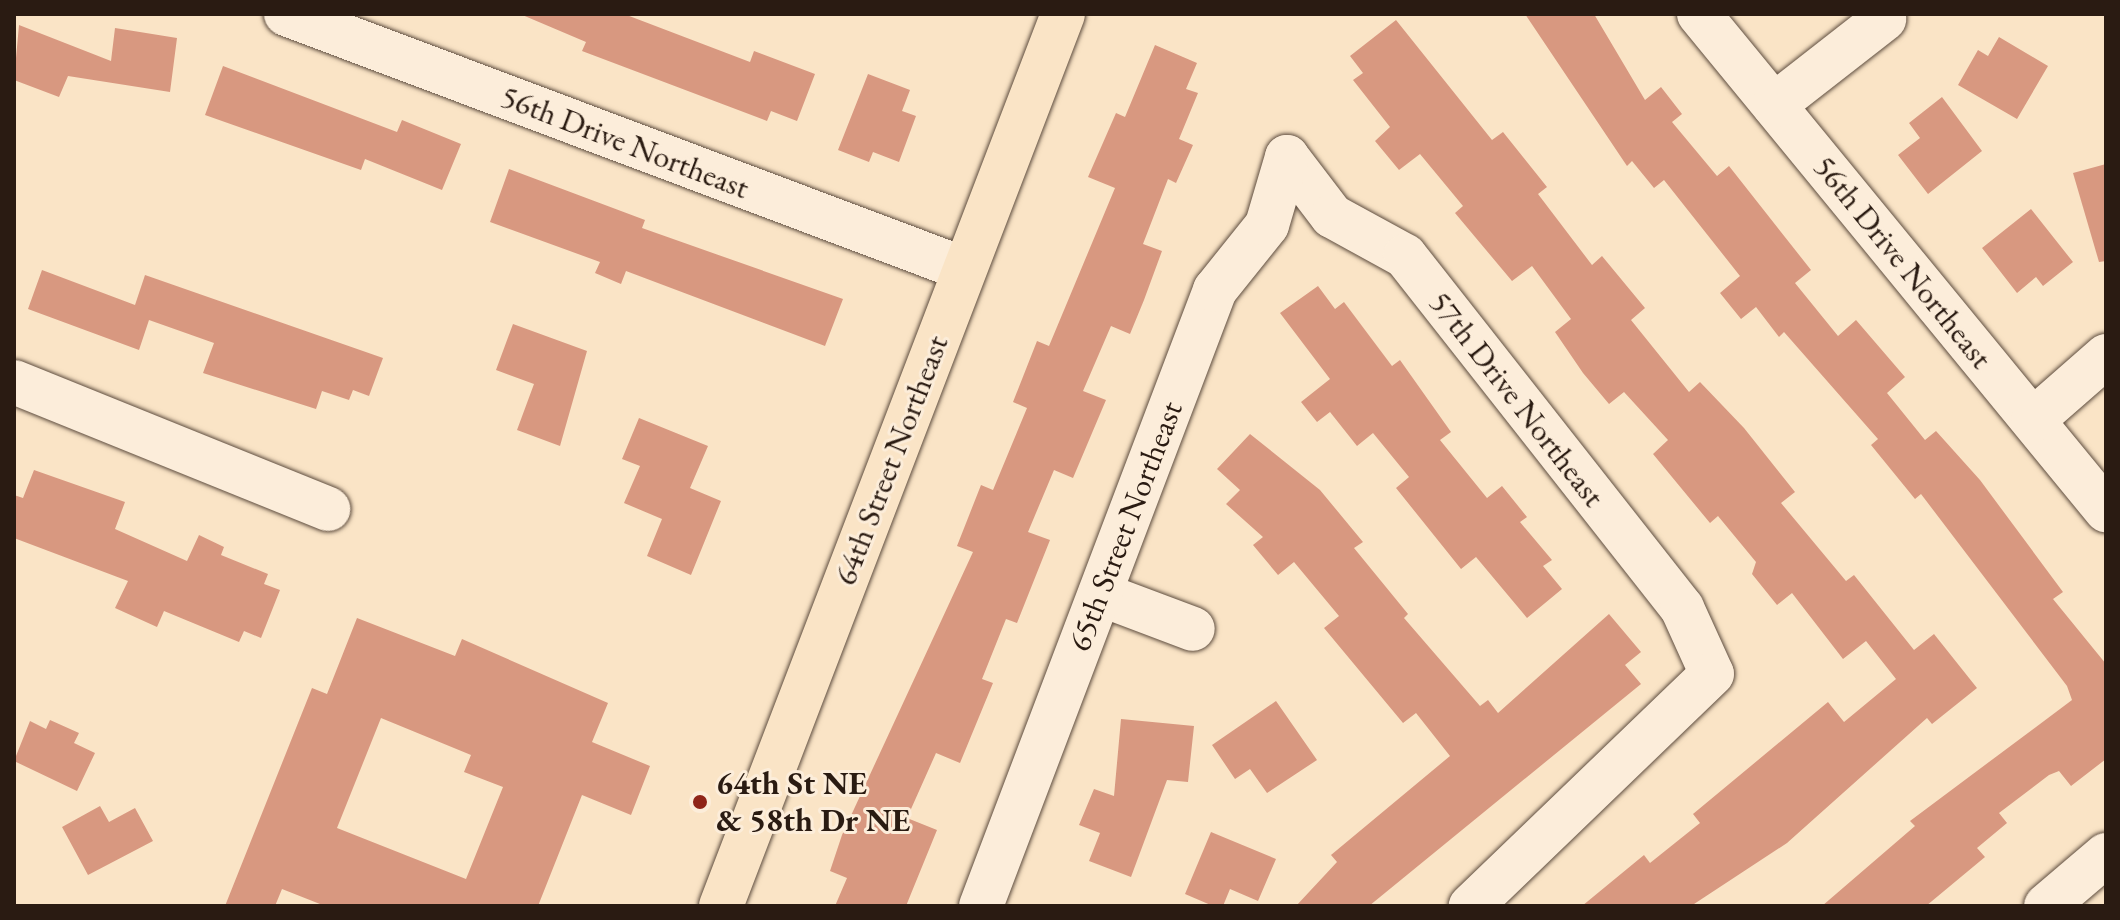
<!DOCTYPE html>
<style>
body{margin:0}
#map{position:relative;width:2120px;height:920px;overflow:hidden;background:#fae4c6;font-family:"EB Garamond",serif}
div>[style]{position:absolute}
.building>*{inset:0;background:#d89880}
.roads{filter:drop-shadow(0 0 2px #5e4d3f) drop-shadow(0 0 2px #5e4d3f)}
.minor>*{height:44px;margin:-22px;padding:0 22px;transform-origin:22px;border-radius:22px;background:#fcedda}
.major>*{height:44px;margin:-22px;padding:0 22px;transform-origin:22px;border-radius:22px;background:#fae4c6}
.dots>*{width:22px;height:22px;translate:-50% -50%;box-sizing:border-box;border:4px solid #fcedda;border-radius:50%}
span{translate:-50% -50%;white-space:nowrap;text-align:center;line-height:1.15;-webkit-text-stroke:6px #fcedda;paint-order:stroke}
.street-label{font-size:32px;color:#2a1b12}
.poi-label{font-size:32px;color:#2a1b12;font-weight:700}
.left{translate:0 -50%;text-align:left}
.frame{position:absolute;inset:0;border:16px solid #2a1b12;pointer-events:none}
</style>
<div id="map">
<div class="building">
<div style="clip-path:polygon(520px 14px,624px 14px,750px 62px,754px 51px,815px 74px,797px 121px,771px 111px,767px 121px,582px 51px,586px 42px)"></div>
<div style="clip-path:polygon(1525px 14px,1594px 14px,1645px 100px,1661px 87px,1682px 114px,1672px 122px,1717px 176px,1729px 166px,1811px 270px,1795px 283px,1838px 336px,1856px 320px,1905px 377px,1887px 393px,1925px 440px,1936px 431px,1980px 480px,2063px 592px,2053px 599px,2106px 664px,2106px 759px,2071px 786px,2059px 771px,2049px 775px,1999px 813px,2007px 823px,1977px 848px,1985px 857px,1926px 906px,1822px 906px,1915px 826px,1910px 821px,2072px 700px,2067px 686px,1921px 494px,1915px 499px,1871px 445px,1878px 439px,1784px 332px,1779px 337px,1756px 307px,1741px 319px,1720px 293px,1740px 276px,1664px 180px,1654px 188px,1632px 161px,1627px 166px)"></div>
<div style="clip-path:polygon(1396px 20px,1492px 140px,1503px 132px,1547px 187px,1538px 194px,1592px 265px,1602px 256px,1645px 308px,1631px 320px,1689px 392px,1700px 382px,1744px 428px,1795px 492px,1781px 503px,1846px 581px,1854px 575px,1914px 650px,1934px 634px,1977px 688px,1932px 724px,1927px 718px,1787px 843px,1691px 906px,1582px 906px,1644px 855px,1650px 863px,1700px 823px,1693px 814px,1828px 702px,1844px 722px,1896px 679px,1866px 641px,1843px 659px,1792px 593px,1777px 605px,1752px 574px,1756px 562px,1718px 516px,1710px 523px,1653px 454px,1668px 440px,1624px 392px,1609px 404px,1583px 373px,1555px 332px,1571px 319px,1532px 266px,1512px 281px,1455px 213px,1463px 206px,1420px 154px,1399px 170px,1375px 141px,1390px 127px,1353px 80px,1363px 73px,1350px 56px)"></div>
<div style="clip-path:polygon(19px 25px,111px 61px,115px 28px,177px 38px,170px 92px,68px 76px,59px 97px,14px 80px)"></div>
<div style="clip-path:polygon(1999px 37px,2048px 66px,2017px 119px,1958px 85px,1978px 50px,1988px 56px)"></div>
<div style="clip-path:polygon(1155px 45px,1197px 63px,1186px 89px,1198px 93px,1179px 139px,1193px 145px,1176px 183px,1168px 179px,1143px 244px,1162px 251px,1144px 300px,1130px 334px,1111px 326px,1083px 391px,1106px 400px,1073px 478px,1054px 470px,1028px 532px,1050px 540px,1017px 623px,1006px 619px,982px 679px,993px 683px,960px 763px,936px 753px,907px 818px,937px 830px,906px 906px,835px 906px,847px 878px,830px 871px,842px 835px,973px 552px,957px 546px,981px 485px,993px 490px,1027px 408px,1013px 402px,1037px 341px,1049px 346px,1115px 188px,1088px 177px,1116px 113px,1125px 117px)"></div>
<div style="clip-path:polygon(223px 66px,397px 132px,402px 120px,461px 144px,442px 190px,365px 159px,361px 170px,205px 115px)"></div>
<div style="clip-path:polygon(868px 74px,910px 90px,902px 111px,916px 116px,899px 162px,873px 152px,869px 162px,838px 150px)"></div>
<div style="clip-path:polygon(1942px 97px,1982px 151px,1928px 194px,1898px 155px,1920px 138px,1909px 123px)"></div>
<div style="clip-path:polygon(2106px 164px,2106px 261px,2099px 262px,2073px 173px)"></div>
<div style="clip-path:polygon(509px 169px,645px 220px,642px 228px,843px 299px,825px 346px,626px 271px,621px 284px,595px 273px,600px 262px,490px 222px)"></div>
<div style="clip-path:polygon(2031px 209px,2073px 262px,2043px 286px,2036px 277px,2017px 293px,1982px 248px)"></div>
<div style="clip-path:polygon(42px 270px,135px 305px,145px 275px,383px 358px,369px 396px,353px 390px,349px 400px,322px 391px,316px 409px,203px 373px,214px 343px,149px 320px,139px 350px,28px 309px)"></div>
<div style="clip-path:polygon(1318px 286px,1335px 309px,1344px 302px,1392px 366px,1400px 360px,1451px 432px,1440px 440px,1487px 498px,1502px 486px,1527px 517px,1520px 522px,1552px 560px,1543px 566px,1562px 589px,1527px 618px,1476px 557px,1461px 569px,1396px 488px,1409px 477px,1373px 433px,1357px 446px,1330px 412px,1317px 422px,1301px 402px,1330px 379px,1280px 313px)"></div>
<div style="clip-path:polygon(513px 324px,587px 351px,560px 446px,517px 430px,534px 384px,496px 370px)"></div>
<div style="clip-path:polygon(639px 418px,708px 446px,690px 488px,721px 501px,691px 575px,647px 556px,662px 519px,624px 503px,640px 466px,622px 459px)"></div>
<div style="clip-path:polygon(1250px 434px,1320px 490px,1363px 542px,1354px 548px,1408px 614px,1404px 618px,1480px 706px,1488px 700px,1498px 713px,1609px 614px,1641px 652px,1625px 665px,1641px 684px,1369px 906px,1296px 906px,1337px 862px,1331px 855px,1450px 756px,1416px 713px,1403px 723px,1324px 628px,1339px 616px,1294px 562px,1278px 575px,1253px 545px,1263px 537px,1226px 504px,1240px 490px,1217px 469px)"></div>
<div style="clip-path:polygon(34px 470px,125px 502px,115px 529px,187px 561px,199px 535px,224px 547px,221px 555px,268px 574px,264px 584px,280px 590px,261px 638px,244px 631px,239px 642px,164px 611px,157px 627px,115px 608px,128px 581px,14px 538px,14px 495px,23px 498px)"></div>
<div style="clip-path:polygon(evenodd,357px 618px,455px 656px,462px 639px,608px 703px,592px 742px,650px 766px,631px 815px,582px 795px,538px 906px,325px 906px,282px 889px,275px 906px,225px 906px,312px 688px,327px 694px,357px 618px,381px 718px,471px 755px,464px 772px,503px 787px,466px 879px,337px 828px,381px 718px)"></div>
<div style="clip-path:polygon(1276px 701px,1317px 760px,1267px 793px,1250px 769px,1235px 779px,1212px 745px)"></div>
<div style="clip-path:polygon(1121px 719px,1194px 726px,1188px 782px,1167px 780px,1131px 877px,1089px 861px,1100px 833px,1079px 825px,1094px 789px,1114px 796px)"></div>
<div style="clip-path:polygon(50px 720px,79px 733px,74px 743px,95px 753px,77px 791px,14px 761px,30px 721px,46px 729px)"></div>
<div style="clip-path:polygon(100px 806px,109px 822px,135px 808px,153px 841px,88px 875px,62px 827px)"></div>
<div style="clip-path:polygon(1211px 832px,1276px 859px,1258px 901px,1230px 889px,1223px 906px,1213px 906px,1185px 894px)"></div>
</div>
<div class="roads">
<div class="minor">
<div style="left:286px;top:14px;width:724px;rotate:20.61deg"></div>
<div style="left:1699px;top:14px;width:642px;rotate:50.63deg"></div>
<div style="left:1774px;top:105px;width:140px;rotate:-38deg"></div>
<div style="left:1287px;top:157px;width:74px;rotate:52.7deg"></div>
<div style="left:1332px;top:216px;width:83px;rotate:28.7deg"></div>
<div style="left:1405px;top:256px;width:448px;rotate:51.8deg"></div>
<div style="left:1682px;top:608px;width:72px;rotate:65.6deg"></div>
<div style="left:1712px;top:674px;width:335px;rotate:136.1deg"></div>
<div style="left:14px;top:382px;width:339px;rotate:22deg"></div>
<div style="left:2033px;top:420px;width:97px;rotate:-41.2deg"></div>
<div style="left:1100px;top:594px;width:99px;rotate:20.6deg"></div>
<div style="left:981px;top:906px;width:659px;rotate:-69.2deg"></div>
<div style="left:1215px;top:290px;width:83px;rotate:-51.3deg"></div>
<div style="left:1267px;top:225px;width:71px;rotate:-73.6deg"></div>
<div style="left:2046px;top:906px;width:79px;rotate:-40.4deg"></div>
</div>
<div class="major">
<div style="left:721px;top:906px;width:955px;rotate:-69.02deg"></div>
</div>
</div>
<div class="dots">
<div style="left:700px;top:802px;background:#8f2418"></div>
</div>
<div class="street-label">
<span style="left:625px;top:142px;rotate:21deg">56th Drive Northeast</span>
<span style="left:1903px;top:262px;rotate:51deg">56th Drive Northeast</span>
<span style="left:1517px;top:399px;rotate:52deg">57th Drive Northeast</span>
<span style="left:891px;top:460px;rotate:-69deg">64th Street Northeast</span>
<span style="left:1125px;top:526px;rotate:-69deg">65th Street Northeast</span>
</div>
<div class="poi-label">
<span class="left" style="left:716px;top:802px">64th St NE<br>&amp; 58th Dr NE</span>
</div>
<div class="frame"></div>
</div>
